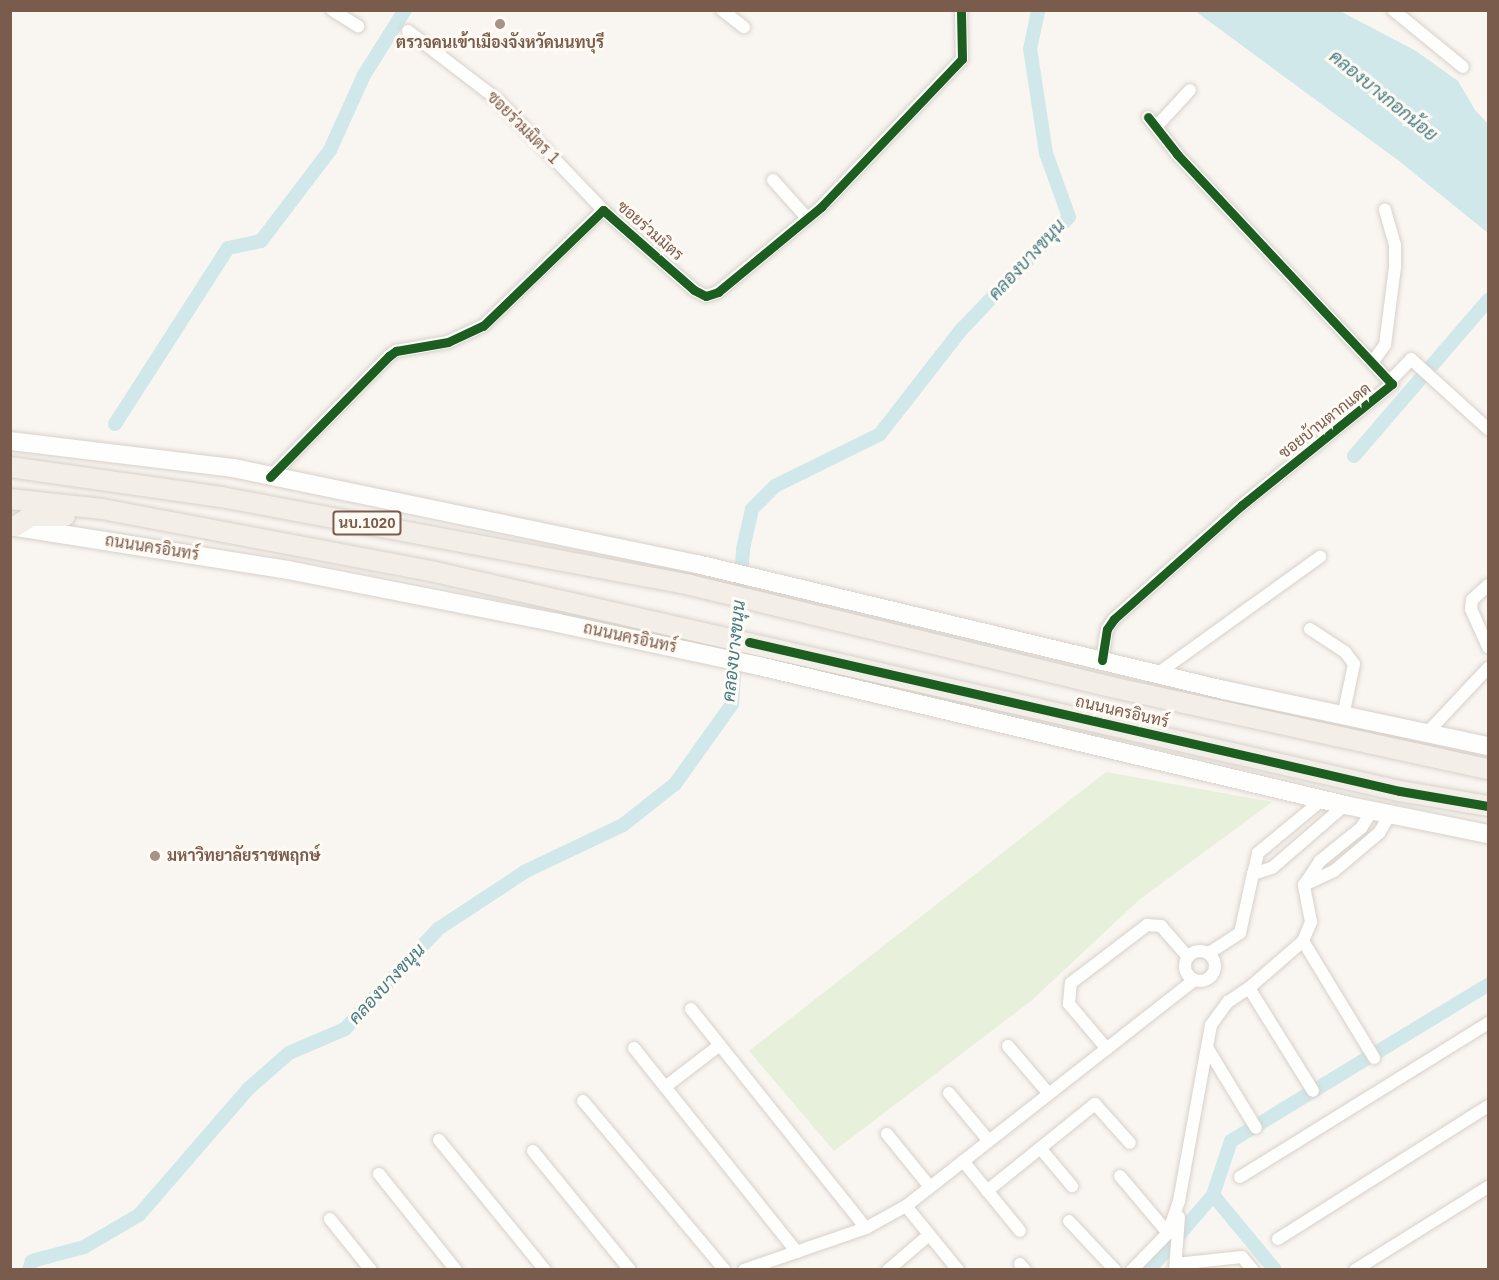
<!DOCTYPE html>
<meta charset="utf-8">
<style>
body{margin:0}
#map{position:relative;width:1499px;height:1280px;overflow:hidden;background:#f9f5f0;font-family:Arial,Sarabun,sans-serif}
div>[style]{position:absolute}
.green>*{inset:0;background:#e7f0db}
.water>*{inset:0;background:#d0e8ea}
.canal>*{height:14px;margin:-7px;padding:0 7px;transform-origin:7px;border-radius:7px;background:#d0e8ea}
.roads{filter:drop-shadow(0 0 2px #d7d1cb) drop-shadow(0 0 2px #d7d1cb)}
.street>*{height:12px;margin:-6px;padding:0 6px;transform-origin:6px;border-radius:6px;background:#fefefd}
.street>.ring{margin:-6px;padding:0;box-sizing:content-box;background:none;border:12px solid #fefefd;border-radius:50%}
.secondary>*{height:18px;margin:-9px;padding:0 9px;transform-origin:9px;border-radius:9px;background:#fefefd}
.primary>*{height:20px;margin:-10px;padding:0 10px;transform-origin:10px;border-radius:10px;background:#f3eee8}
.cycleway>*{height:9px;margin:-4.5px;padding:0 4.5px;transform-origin:4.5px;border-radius:4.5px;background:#1b5e20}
.dots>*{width:16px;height:16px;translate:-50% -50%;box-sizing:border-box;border:3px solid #fffaf3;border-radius:50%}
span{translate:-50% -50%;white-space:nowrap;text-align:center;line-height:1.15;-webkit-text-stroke:6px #fffaf3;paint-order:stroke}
.shield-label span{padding:2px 4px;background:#fffaf3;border:2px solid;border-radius:4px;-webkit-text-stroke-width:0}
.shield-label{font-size:15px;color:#7a5c4d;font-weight:700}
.poi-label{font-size:16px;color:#7a5c4d;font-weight:700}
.left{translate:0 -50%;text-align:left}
.street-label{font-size:16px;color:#7a5c4d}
.water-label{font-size:18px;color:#437c86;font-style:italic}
.frame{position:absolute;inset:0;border:12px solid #7a5c4d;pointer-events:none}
</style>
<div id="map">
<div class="green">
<div style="clip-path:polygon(1106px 772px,1272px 802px,1139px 900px,1031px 1001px,834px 1151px,749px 1051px)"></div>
</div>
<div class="water">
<div style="clip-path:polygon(1195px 11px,1340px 11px,1416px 51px,1458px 81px,1475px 110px,1488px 124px,1488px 233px,1399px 161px)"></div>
</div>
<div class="canal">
<div style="left:115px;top:424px;width:209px;rotate:-57.3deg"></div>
<div style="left:228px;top:248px;width:34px;rotate:-12deg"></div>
<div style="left:261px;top:241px;width:114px;rotate:-52.8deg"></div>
<div style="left:330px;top:150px;width:82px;rotate:-65.6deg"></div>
<div style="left:364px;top:75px;width:77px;rotate:-57.8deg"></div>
<div style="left:1354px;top:456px;width:206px;rotate:-49.3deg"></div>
<div style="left:1213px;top:1195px;width:97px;rotate:50.4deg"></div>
<div style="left:29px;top:1270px;width:9px;rotate:-72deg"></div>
<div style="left:32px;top:1261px;width:54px;rotate:-15.1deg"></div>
<div style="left:84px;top:1247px;width:64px;rotate:-30.2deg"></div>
<div style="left:139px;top:1215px;width:167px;rotate:-49.1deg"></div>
<div style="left:248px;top:1089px;width:55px;rotate:-41.3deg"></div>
<div style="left:289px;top:1053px;width:61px;rotate:-23.2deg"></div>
<div style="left:345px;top:1029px;width:137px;rotate:-47.1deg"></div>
<div style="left:438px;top:929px;width:105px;rotate:-33.4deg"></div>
<div style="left:526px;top:871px;width:107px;rotate:-25.4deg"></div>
<div style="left:623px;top:825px;width:66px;rotate:-38.3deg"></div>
<div style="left:675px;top:784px;width:98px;rotate:-54.5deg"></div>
<div style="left:732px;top:704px;width:155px;rotate:-85.9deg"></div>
<div style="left:743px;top:549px;width:41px;rotate:-77.3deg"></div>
<div style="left:752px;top:509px;width:33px;rotate:-45deg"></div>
<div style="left:775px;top:486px;width:117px;rotate:-26.3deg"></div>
<div style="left:880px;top:434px;width:132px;rotate:-52.1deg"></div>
<div style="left:961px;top:330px;width:156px;rotate:-46.3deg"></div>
<div style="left:1069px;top:217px;width:68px;rotate:-109.8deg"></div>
<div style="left:1046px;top:153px;width:105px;rotate:-98.7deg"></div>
<div style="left:1030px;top:49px;width:40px;rotate:-78deg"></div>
<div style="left:1149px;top:1270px;width:99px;rotate:-49.5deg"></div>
<div style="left:1213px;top:1195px;width:57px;rotate:-71.6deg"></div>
<div style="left:1231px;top:1141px;width:301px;rotate:-31.3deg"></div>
</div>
<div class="roads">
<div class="street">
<div style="left:332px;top:10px;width:31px;rotate:32deg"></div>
<div style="left:722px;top:10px;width:28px;rotate:38deg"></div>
<div style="left:1393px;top:10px;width:90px;rotate:39.2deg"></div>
<div style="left:408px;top:31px;width:113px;rotate:37.5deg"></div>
<div style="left:498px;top:100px;width:152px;rotate:46.3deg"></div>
<div style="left:1156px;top:127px;width:50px;rotate:-47.4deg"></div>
<div style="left:773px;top:180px;width:51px;rotate:48.2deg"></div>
<div style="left:1374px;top:360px;width:19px;rotate:-54deg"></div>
<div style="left:1385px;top:345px;width:79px;rotate:-82.7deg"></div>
<div style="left:1395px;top:267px;width:22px;rotate:-90deg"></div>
<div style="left:1395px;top:245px;width:37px;rotate:-106deg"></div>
<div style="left:1391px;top:380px;width:29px;rotate:-46deg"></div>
<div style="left:1411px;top:359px;width:104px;rotate:42.3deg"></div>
<div style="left:270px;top:477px;width:170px;rotate:-45.5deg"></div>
<div style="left:389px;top:356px;width:9px;rotate:-36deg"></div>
<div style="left:396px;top:351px;width:53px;rotate:-9.8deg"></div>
<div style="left:448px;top:342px;width:38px;rotate:-25deg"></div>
<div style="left:483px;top:326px;width:167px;rotate:-44deg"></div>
<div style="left:603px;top:210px;width:121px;rotate:41.3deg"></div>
<div style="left:694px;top:290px;width:13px;rotate:27deg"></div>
<div style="left:706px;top:296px;width:13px;rotate:-18deg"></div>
<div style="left:718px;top:292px;width:134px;rotate:-39.5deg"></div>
<div style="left:821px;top:207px;width:204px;rotate:-46.4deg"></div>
<div style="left:962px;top:59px;width:49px;rotate:-91.2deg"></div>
<div style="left:1488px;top:585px;width:22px;rotate:137deg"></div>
<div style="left:1472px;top:600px;width:9px;rotate:96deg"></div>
<div style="left:1471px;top:609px;width:42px;rotate:65.9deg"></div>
<div style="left:1310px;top:629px;width:42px;rotate:33.3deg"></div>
<div style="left:1345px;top:652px;width:15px;rotate:53deg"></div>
<div style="left:1354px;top:664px;width:53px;rotate:101.9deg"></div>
<div style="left:1102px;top:660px;width:31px;rotate:-81deg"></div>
<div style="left:1107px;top:629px;width:12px;rotate:-55deg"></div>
<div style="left:1114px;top:619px;width:171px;rotate:-41.7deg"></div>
<div style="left:1242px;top:505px;width:193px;rotate:-38.9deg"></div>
<div style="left:1392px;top:384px;width:315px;rotate:-133.1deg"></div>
<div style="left:1177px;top:154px;width:47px;rotate:-128.1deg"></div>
<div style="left:1157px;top:674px;width:201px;rotate:-35.7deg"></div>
<div style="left:1426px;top:734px;width:91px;rotate:-46.8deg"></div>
<div style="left:1322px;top:800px;width:83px;rotate:140.4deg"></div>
<div style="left:1258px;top:853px;width:22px;rotate:103deg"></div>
<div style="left:1253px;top:874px;width:20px;rotate:-18deg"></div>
<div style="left:1272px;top:868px;width:96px;rotate:-40.8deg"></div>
<div style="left:1304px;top:885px;width:33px;rotate:-25deg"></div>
<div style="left:1334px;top:871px;width:59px;rotate:-40.2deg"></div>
<div style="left:1379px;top:833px;width:21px;rotate:-59deg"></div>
<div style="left:1303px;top:941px;width:137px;rotate:58.7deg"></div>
<div class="ring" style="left:1185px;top:951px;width:18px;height:18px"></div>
<div style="left:1209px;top:953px;width:37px;rotate:-33deg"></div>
<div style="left:1240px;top:933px;width:60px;rotate:-77.6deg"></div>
<div style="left:1249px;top:988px;width:121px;rotate:58.1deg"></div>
<div style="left:691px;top:1009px;width:280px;rotate:51.4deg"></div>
<div style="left:1008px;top:1046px;width:63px;rotate:49.5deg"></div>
<div style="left:634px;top:1048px;width:261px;rotate:51.4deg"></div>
<div style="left:1107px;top:1049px;width:59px;rotate:-130.2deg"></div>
<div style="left:1069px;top:1004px;width:21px;rotate:-85deg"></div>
<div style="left:1071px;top:983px;width:96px;rotate:-37.3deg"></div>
<div style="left:1147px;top:925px;width:14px;rotate:4deg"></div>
<div style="left:1161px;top:926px;width:40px;rotate:49deg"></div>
<div style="left:1208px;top:1049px;width:92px;rotate:58.7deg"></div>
<div style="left:665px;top:1087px;width:69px;rotate:-37.4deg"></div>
<div style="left:949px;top:1093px;width:62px;rotate:50.2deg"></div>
<div style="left:583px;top:1101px;width:221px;rotate:50deg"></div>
<div style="left:887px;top:1134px;width:68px;rotate:50.9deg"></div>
<div style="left:439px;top:1140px;width:168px;rotate:50.8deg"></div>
<div style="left:1040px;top:1148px;width:50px;rotate:49.9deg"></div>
<div style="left:533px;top:1151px;width:154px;rotate:50.8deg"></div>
<div style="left:963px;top:1161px;width:90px;rotate:50.8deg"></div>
<div style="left:379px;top:1174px;width:123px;rotate:51.3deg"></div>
<div style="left:1120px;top:1176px;width:75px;rotate:49.9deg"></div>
<div style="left:1240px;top:1177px;width:292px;rotate:-31.8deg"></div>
<div style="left:987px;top:1191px;width:139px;rotate:-38.9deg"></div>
<div style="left:1095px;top:1104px;width:52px;rotate:48.1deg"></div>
<div style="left:906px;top:1206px;width:82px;rotate:50.9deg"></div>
<div style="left:330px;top:1219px;width:65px;rotate:51.2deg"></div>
<div style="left:1069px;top:1221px;width:67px;rotate:46.8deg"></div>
<div style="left:1278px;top:1239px;width:249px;rotate:-32.3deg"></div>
<div style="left:1020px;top:1264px;width:8px;rotate:50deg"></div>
<div style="left:1176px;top:1264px;width:66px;rotate:-6.1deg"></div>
<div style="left:1242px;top:1257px;width:17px;rotate:50deg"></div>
<div style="left:744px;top:1270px;width:129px;rotate:-19deg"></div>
<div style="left:866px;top:1228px;width:46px;rotate:-28.8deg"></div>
<div style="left:906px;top:1206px;width:366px;rotate:-38.1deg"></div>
<div style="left:888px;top:1270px;width:54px;rotate:-40.5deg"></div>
<div style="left:1132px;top:1270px;width:52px;rotate:-45.8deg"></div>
<div style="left:1168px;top:1233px;width:34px;rotate:-71deg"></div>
<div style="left:1179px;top:1201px;width:179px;rotate:-79.7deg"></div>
<div style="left:1211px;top:1025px;width:29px;rotate:-54deg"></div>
<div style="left:1228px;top:1002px;width:25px;rotate:-34deg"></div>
<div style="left:1249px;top:988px;width:72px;rotate:-41deg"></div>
<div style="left:1303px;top:941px;width:21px;rotate:-67deg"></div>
<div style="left:1311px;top:922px;width:38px;rotate:-101deg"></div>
<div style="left:1304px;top:885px;width:29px;rotate:-56deg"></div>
<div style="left:1320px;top:861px;width:53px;rotate:-38.8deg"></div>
<div style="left:1361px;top:828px;width:20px;rotate:-57deg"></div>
<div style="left:1175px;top:1270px;width:53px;rotate:-85.7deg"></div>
<div style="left:1355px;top:1270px;width:157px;rotate:-32deg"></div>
</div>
<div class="secondary">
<div style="left:10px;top:441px;width:225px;rotate:6.9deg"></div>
<div style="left:233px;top:468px;width:474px;rotate:11.7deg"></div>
<div style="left:697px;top:564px;width:542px;rotate:13.45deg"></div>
<div style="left:1224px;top:690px;width:270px;rotate:12deg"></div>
<div style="left:10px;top:526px;width:281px;rotate:9deg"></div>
<div style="left:288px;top:570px;width:275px;rotate:11.1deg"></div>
<div style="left:558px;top:623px;width:206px;rotate:12.1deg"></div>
<div style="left:759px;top:666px;width:602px;rotate:13.34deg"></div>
<div style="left:1345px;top:805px;width:146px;rotate:11.5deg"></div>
</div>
<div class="primary">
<div style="left:10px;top:467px;width:213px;rotate:8.1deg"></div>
<div style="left:221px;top:497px;width:477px;rotate:10.6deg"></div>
<div style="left:690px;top:585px;width:433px;rotate:13.6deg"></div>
<div style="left:1111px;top:687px;width:386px;rotate:12.3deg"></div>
<div style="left:10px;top:499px;width:93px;rotate:6.2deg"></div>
<div style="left:102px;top:509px;width:339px;rotate:10.7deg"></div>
<div style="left:435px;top:572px;width:990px;rotate:12.79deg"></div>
<div style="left:1400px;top:791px;width:89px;rotate:9.7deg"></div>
<div style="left:16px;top:526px;width:18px;rotate:-34deg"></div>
<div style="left:31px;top:516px;width:34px"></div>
</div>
</div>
<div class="cycleway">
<div style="left:270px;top:477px;width:170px;rotate:-45.5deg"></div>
<div style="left:389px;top:356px;width:9px;rotate:-36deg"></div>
<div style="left:396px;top:351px;width:53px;rotate:-9.8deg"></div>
<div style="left:448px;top:342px;width:38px;rotate:-25deg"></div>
<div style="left:483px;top:326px;width:167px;rotate:-44deg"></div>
<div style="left:603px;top:210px;width:121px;rotate:41.3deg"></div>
<div style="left:694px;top:290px;width:13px;rotate:27deg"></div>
<div style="left:706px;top:296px;width:13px;rotate:-18deg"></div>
<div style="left:718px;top:292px;width:134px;rotate:-39.5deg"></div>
<div style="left:821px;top:207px;width:204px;rotate:-46.4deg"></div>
<div style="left:962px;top:59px;width:49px;rotate:-91.2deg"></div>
<div style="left:749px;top:642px;width:668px;rotate:12.89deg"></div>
<div style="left:1400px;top:791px;width:89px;rotate:9.7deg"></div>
<div style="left:1102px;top:660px;width:31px;rotate:-81deg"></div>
<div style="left:1107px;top:629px;width:12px;rotate:-55deg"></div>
<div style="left:1114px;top:619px;width:171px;rotate:-41.7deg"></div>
<div style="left:1242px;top:505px;width:193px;rotate:-38.9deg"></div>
<div style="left:1392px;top:384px;width:315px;rotate:-133.1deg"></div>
<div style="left:1177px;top:154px;width:47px;rotate:-128.1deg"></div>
</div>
<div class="dots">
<div style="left:500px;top:24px;background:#a69286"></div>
<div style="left:155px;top:856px;background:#a69286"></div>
</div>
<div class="shield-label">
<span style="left:367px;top:523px">นบ.1020</span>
</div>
<div class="poi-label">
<span style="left:500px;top:43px">ตรวจคนเข้าเมืองจังหวัดนนทบุรี</span>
<span class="left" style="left:167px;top:856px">มหาวิทยาลัยราชพฤกษ์</span>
</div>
<div class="street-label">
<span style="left:523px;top:128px;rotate:45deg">ซอยร่วมมิตร 1</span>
<span style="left:650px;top:231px;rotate:41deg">ซอยร่วมมิตร</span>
<span style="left:1325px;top:421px;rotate:-38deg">ซอยบ้านตากแดด</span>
<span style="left:152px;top:548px;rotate:9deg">ถนนนครอินทร์</span>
<span style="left:630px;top:638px;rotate:12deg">ถนนนครอินทร์</span>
<span style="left:1122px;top:712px;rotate:13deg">ถนนนครอินทร์</span>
</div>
<div class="water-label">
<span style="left:1383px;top:96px;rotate:39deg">คลองบางกอกน้อย</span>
<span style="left:1027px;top:260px;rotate:-47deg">คลองบางขนุน</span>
<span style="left:734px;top:651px;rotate:-84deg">คลองบางขนุน</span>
<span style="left:387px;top:984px;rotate:-47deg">คลองบางขนุน</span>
</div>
<div class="frame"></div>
</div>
